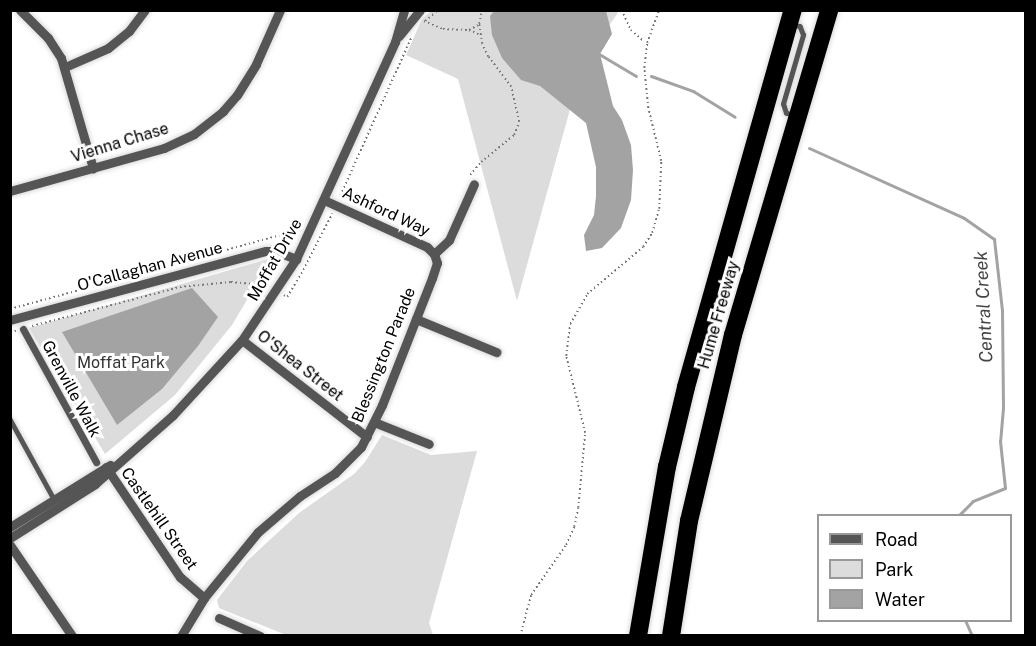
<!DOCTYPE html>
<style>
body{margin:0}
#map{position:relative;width:1036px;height:646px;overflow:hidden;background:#fff;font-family:"Public Sans",sans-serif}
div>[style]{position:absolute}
.green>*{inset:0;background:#dcdcdc}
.water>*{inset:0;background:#a3a3a3}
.stream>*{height:3px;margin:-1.5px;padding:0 1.5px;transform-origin:1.5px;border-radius:1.5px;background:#a3a3a3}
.path>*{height:1.5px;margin-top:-0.75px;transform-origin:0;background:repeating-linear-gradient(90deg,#777 0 1.5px,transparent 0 4.5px)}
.roads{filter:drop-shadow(0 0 2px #dbdbdb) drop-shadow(0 0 2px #dbdbdb)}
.service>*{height:4.5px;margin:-2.25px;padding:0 2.25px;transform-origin:2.25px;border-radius:2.25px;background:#555}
.pedestrian>*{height:7px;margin:-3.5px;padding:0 3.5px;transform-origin:3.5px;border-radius:3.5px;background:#555}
.minor>*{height:9px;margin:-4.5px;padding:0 4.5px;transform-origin:4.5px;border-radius:4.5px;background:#555}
.motorway>*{height:18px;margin:-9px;padding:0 9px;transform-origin:9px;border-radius:9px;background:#000}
span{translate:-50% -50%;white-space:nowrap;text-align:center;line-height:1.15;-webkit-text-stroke:6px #fff;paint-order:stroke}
.street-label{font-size:16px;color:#000}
.park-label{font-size:16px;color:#333}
.water-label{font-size:18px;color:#444;font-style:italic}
.frame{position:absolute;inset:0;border:12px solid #000;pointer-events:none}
.legend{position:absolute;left:817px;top:514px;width:195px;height:108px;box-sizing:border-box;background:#fff;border:2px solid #999;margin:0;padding:8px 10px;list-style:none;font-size:18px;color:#000}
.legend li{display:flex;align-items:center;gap:12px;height:30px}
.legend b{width:30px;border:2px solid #999}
</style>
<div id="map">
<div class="green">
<div style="clip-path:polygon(431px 11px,619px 11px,582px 66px,517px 301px,458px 79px,406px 55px,422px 19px)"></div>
<div style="clip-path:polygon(272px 258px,232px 325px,175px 395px,105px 454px,29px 328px)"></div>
<div style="clip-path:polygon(382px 435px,431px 455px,477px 451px,429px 623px,433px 635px,286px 635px,219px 608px,217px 600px,247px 561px,299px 513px,354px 474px,365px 462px)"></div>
</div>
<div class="water">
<div style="clip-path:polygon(495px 10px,606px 11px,612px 34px,600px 54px,613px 106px,622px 120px,631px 145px,633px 170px,631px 200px,621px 228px,602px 248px,586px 251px,584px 235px,594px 215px,596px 196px,596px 167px,586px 123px,540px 86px,521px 80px,502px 58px,492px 35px,490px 16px)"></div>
<div style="clip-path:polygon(192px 288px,218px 317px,198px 346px,162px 389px,117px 425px,62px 332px)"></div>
</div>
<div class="stream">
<div style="left:599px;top:54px;width:43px;rotate:30.7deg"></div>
<div style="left:651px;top:76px;width:45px;rotate:19.7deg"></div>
<div style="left:693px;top:91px;width:49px;rotate:31.8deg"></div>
<div style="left:809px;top:148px;width:170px;rotate:24.3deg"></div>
<div style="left:964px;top:218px;width:37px;rotate:35deg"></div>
<div style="left:994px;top:239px;width:71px;rotate:83.6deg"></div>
<div style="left:1002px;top:310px;width:98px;rotate:89.4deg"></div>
<div style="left:1003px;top:408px;width:33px;rotate:95deg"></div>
<div style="left:1000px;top:441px;width:47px;rotate:83.9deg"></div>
<div style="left:1005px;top:488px;width:35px;rotate:158deg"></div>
<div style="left:973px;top:501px;width:21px;rotate:135deg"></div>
<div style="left:965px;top:620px;width:17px;rotate:66deg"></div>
</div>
<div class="path">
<div style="left:622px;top:10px;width:22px;rotate:66deg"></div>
<div style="left:631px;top:30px;width:18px;rotate:41deg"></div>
<div style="left:424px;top:21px;width:21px;rotate:23deg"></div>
<div style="left:443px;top:29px;width:26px;rotate:2deg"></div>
<div style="left:469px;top:30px;width:12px;rotate:24deg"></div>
<div style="left:425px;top:21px;width:17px;rotate:-40deg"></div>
<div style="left:469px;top:30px;width:10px;rotate:-29deg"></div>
<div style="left:470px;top:175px;width:17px;rotate:-50deg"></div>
<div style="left:481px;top:162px;width:43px;rotate:-39.3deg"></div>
<div style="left:514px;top:135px;width:14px;rotate:-69deg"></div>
<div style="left:519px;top:122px;width:36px;rotate:-103deg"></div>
<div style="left:511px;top:87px;width:38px;rotate:-127deg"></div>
<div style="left:488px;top:57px;width:14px;rotate:-115deg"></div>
<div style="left:482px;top:44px;width:20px;rotate:-99deg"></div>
<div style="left:479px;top:24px;width:14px;rotate:-78deg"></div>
<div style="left:340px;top:196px;width:175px;rotate:-65.8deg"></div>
<div style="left:284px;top:295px;width:4px;rotate:34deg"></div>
<div style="left:287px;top:297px;width:27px;rotate:-59deg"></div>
<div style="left:301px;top:274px;width:68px;rotate:-62.7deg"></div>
<div style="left:10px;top:309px;width:296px;rotate:-15.3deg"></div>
<div style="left:32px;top:326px;width:153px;rotate:-14.8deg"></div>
<div style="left:180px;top:287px;width:51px;rotate:-5.6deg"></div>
<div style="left:231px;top:282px;width:36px;rotate:5deg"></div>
<div style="left:10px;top:332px;width:6px;rotate:-9deg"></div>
<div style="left:520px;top:636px;width:42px;rotate:-75deg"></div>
<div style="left:531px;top:595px;width:61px;rotate:-55deg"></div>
<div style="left:566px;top:545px;width:20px;rotate:-66deg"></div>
<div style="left:574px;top:527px;width:19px;rotate:-78deg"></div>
<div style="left:578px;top:508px;width:75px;rotate:-84.7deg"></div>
<div style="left:585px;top:433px;width:79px;rotate:-103.9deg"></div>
<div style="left:566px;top:356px;width:32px;rotate:-83deg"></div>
<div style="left:570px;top:324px;width:34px;rotate:-60deg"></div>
<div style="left:587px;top:294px;width:73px;rotate:-40deg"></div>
<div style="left:643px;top:247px;width:17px;rotate:-57deg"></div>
<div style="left:652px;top:233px;width:25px;rotate:-74deg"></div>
<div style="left:659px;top:209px;width:48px;rotate:-87.6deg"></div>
<div style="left:661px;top:161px;width:55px;rotate:-103.8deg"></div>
<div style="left:648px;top:108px;width:40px;rotate:-95.7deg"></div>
<div style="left:644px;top:68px;width:25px;rotate:-83deg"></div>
<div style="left:647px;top:43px;width:35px;rotate:-70deg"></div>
</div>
<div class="roads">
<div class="service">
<div style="left:792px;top:115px;width:6px;rotate:-162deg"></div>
<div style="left:786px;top:113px;width:9px;rotate:-108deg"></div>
<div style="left:783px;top:104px;width:72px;rotate:-73.8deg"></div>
<div style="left:803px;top:35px;width:9px;rotate:-111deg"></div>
<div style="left:800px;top:27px;width:5px;rotate:-158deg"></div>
<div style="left:10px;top:419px;width:91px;rotate:61.2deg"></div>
</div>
<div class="pedestrian">
<div style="left:23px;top:329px;width:152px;rotate:61.2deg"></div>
</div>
<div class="minor">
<div style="left:20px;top:10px;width:40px;rotate:45deg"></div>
<div style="left:48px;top:38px;width:24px;rotate:57deg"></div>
<div style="left:61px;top:58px;width:115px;rotate:73.8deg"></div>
<div style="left:399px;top:36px;width:33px;rotate:-51deg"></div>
<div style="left:65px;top:67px;width:47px;rotate:-23.8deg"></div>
<div style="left:108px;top:48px;width:27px;rotate:-39deg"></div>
<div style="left:129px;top:31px;width:26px;rotate:-53deg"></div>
<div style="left:10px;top:191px;width:160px;rotate:-15.6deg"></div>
<div style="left:164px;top:148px;width:33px;rotate:-25deg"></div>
<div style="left:194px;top:134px;width:37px;rotate:-38deg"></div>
<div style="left:223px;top:111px;width:21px;rotate:-49deg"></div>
<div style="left:237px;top:95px;width:36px;rotate:-58deg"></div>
<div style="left:256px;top:64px;width:59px;rotate:-66deg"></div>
<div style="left:324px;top:200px;width:113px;rotate:24.5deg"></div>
<div style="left:427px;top:247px;width:10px;rotate:45deg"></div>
<div style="left:434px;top:254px;width:21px;rotate:-43deg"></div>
<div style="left:449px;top:240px;width:61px;rotate:-65.9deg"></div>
<div style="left:416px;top:319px;width:87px;rotate:22.4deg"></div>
<div style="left:10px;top:320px;width:265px;rotate:-15.1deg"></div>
<div style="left:266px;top:251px;width:10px"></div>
<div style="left:276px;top:251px;width:22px;rotate:22deg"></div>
<div style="left:242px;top:340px;width:158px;rotate:37.8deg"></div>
<div style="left:374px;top:422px;width:59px;rotate:21.8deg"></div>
<div style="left:106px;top:467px;width:133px;rotate:56.1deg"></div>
<div style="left:180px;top:577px;width:32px;rotate:41deg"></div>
<div style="left:204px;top:598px;width:85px;rotate:-50.7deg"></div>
<div style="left:258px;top:532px;width:55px;rotate:-40.6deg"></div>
<div style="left:300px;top:496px;width:42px;rotate:-33.3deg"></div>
<div style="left:335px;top:473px;width:37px;rotate:-45deg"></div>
<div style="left:361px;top:447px;width:47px;rotate:-63.4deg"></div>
<div style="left:382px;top:405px;width:136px;rotate:-68.5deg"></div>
<div style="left:432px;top:278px;width:16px;rotate:-72deg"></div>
<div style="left:437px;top:263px;width:9px;rotate:-108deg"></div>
<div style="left:10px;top:527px;width:118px;rotate:-31.8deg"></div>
<div style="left:10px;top:538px;width:101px;rotate:-32.4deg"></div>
<div style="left:95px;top:484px;width:104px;rotate:-41.5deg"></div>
<div style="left:173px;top:415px;width:102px;rotate:-47.4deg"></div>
<div style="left:242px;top:340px;width:97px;rotate:-56.3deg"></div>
<div style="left:296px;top:259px;width:239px;rotate:-65.5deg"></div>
<div style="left:395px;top:42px;width:33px;rotate:-74deg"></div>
<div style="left:10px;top:545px;width:110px;rotate:55.7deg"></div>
<div style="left:219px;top:618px;width:45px;rotate:23.7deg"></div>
<div style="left:181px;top:636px;width:44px;rotate:-58.8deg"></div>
</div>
<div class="motorway">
<div style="left:638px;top:636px;width:171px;rotate:-80.3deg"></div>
<div style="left:667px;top:467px;width:82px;rotate:-76.6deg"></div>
<div style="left:686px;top:387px;width:392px;rotate:-74.2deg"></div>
<div style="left:671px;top:636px;width:116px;rotate:-81.1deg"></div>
<div style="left:689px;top:521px;width:191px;rotate:-76.7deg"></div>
<div style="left:733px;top:335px;width:339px;rotate:-73.5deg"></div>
</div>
</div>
<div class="street-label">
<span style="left:120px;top:143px;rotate:-17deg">Vienna Chase</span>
<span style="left:386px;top:212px;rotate:25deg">Ashford Way</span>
<span style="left:275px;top:260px;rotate:-60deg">Moffat Drive</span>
<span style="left:150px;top:267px;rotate:-15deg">O'Callaghan Avenue</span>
<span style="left:719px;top:315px;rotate:-74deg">Hume Freeway</span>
<span style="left:384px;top:355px;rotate:-68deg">Blessington Parade</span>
<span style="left:300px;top:366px;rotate:38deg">O'Shea Street</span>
<span style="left:71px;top:389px;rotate:62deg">Grenville Walk</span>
<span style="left:159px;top:519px;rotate:55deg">Castlehill Street</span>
</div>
<div class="park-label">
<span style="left:121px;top:363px">Moffat Park</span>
</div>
<div class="water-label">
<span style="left:984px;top:307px;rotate:-93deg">Central Creek</span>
</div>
<div class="frame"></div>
<ul class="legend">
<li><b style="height:8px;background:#555"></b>Road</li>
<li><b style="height:16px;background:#dcdcdc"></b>Park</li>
<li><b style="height:16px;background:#a3a3a3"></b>Water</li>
</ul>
</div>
